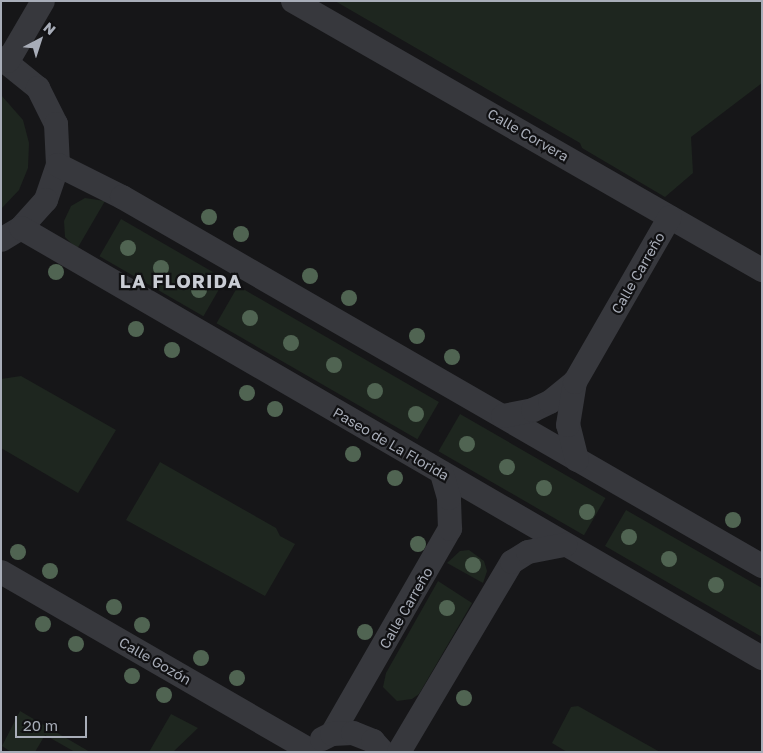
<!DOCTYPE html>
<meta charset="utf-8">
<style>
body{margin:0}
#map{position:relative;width:763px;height:753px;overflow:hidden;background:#161618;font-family:"Golos Text",sans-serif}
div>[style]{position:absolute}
.green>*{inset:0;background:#1e261f;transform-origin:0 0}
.street>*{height:24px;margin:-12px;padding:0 12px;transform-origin:12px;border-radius:12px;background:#37383d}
.trees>*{width:16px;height:16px;margin:-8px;border-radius:50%;background:#506452}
span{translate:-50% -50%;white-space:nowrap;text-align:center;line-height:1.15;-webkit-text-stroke:4.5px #111113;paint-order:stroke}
.street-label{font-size:14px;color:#a8adb8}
.district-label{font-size:19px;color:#c9ccd4;font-weight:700;letter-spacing:1px}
.frame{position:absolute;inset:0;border:2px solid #a8adb8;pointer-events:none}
.north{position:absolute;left:15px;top:15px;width:50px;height:50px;-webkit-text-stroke:4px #111113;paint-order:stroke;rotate:40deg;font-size:14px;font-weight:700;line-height:20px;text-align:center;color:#a8adb8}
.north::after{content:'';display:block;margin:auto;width:18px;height:22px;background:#a8adb8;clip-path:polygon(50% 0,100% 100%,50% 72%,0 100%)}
.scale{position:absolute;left:15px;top:716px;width:72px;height:22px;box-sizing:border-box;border:2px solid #a8adb8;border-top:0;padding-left:6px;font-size:15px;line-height:18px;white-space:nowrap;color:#a8adb8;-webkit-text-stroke:4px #111113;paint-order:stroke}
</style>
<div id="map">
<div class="green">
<div style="clip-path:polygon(335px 1px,762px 1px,762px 83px,691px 137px,693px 173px,665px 197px,582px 148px,580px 143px)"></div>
<div style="clip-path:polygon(1px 95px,23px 120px,29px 143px,28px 168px,19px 190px,1px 209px)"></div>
<div style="clip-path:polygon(85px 198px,105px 201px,77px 249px,65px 237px,64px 221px,71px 206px)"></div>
<div style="left:121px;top:219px;width:120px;height:43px;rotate:30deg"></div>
<div style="left:238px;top:286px;width:232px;height:43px;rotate:30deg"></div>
<div style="clip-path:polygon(21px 376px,116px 430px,78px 493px,1px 448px,1px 379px)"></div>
<div style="left:460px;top:414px;width:168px;height:43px;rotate:30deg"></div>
<div style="clip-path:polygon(160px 462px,276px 528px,280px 536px,295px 544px,265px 596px,126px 520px)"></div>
<div style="clip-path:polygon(626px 510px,762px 588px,762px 637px,605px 546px)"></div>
<div style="clip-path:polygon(469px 550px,484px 561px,487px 571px,483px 583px,447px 563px,460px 551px)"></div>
<div style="clip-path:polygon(438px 581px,472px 603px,419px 694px,412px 699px,397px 701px,383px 687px,386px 673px)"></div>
<div style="clip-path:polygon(578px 706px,660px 752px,567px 752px,552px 743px,571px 707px)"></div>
<div style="clip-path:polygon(20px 711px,90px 752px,75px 752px,45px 735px,35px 752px,11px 752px,2px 746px)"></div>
<div style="clip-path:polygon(171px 714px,198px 728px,173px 752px,149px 752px)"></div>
</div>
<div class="street">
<div style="left:293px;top:1px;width:541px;rotate:29.84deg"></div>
<div style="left:1px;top:58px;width:48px;rotate:39deg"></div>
<div style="left:38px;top:88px;width:40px;rotate:63.4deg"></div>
<div style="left:56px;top:124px;width:41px;rotate:87.2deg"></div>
<div style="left:58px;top:165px;width:37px;rotate:109deg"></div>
<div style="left:46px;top:200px;width:38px;rotate:132deg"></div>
<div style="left:21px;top:228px;width:23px;rotate:149deg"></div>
<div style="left:8px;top:61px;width:69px;rotate:-59.7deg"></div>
<div style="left:58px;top:165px;width:72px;rotate:26.6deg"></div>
<div style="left:122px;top:197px;width:739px;rotate:29.97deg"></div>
<div style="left:21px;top:228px;width:857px;rotate:30.13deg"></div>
<div style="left:503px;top:416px;width:31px;rotate:-11deg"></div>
<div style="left:533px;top:410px;width:19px;rotate:-25deg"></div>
<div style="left:550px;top:402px;width:32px;rotate:-39deg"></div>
<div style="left:577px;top:460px;width:36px;rotate:-104deg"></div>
<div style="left:568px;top:425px;width:44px;rotate:-80.8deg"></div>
<div style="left:575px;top:382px;width:190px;rotate:-60.1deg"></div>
<div style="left:1px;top:572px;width:356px;rotate:30deg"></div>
<div style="left:332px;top:734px;width:237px;rotate:-60.1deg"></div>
<div style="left:450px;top:529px;width:31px;rotate:-92deg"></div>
<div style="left:449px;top:498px;width:25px;rotate:-106deg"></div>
<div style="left:322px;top:739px;width:11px;rotate:-27deg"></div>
<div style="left:332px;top:734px;width:21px;rotate:-3deg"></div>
<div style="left:353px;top:733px;width:22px;rotate:22deg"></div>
<div style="left:373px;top:741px;width:15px;rotate:48deg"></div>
<div style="left:399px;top:752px;width:221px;rotate:-59.3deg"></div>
<div style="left:512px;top:562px;width:19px;rotate:-32deg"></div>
<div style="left:528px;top:552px;width:38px;rotate:-11deg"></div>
</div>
<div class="trees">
<div style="left:209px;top:217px"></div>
<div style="left:241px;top:234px"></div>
<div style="left:128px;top:248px"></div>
<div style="left:161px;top:268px"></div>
<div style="left:56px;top:272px"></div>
<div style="left:310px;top:276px"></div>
<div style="left:199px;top:290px"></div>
<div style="left:349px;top:298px"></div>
<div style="left:250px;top:318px"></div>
<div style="left:136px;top:329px"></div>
<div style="left:417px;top:336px"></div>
<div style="left:291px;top:343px"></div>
<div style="left:172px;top:350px"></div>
<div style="left:452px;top:357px"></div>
<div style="left:334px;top:365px"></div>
<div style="left:375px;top:391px"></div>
<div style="left:247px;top:393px"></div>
<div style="left:275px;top:409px"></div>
<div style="left:416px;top:414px"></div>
<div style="left:467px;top:444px"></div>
<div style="left:353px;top:454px"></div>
<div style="left:507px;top:467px"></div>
<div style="left:395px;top:478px"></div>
<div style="left:544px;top:488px"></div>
<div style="left:587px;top:512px"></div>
<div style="left:733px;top:520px"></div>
<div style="left:629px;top:537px"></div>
<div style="left:418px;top:544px"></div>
<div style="left:18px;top:552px"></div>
<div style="left:669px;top:559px"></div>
<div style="left:473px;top:565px"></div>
<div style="left:50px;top:571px"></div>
<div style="left:716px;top:585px"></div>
<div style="left:114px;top:607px"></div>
<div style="left:447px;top:608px"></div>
<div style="left:43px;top:624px"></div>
<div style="left:142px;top:625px"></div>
<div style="left:365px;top:632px"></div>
<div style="left:76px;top:644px"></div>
<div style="left:201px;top:658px"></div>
<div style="left:132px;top:676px"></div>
<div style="left:237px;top:678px"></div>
<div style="left:164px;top:695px"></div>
<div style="left:464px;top:698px"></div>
</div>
<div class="street-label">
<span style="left:528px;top:135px;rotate:30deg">Calle Corvera</span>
<span style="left:638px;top:273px;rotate:-60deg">Calle Carreño</span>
<span style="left:391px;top:444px;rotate:30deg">Paseo de La Florida</span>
<span style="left:406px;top:608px;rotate:-60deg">Calle Carreño</span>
<span style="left:155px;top:661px;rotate:30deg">Calle Gozón</span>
</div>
<div class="district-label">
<span style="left:181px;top:281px">LA FLORIDA</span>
</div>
<div class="frame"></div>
<div class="north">N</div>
<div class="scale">20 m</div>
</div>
